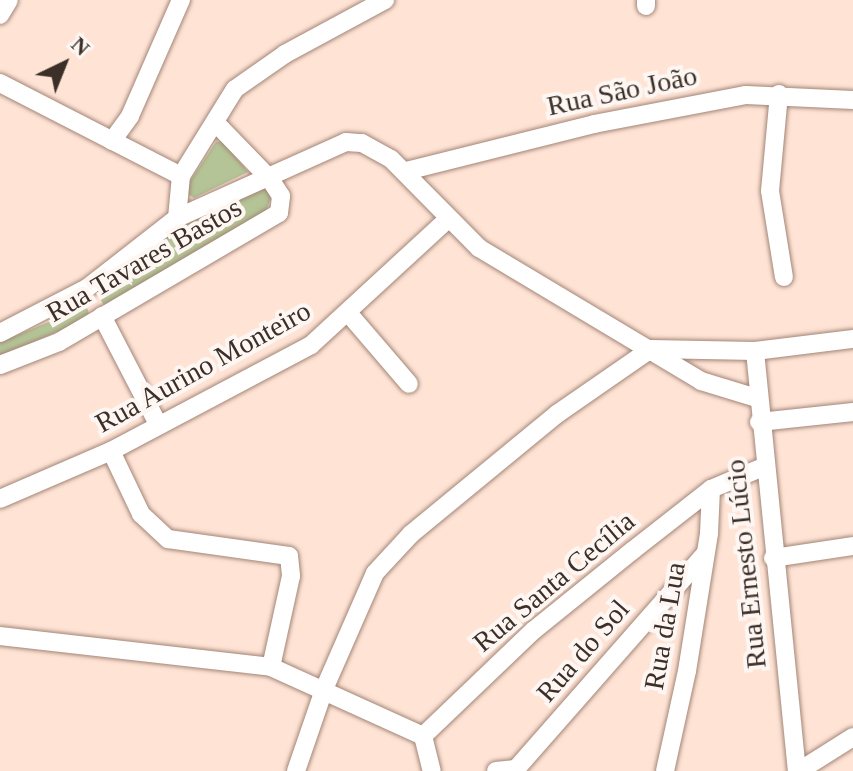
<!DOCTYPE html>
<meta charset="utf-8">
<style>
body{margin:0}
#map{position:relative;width:853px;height:771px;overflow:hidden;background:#ffe4d6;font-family:Georgia,serif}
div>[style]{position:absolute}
.green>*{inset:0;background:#b4c496}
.roads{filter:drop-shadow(0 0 2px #a38576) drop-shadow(0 0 2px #a38576)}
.street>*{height:18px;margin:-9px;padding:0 9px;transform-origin:9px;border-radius:9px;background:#fff}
span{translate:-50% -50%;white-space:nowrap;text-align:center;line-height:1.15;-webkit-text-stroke:8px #fdf6f2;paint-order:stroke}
.street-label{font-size:28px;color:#3b2f28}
.north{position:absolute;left:24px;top:24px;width:80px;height:80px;-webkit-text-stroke:6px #fdf6f2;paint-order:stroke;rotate:43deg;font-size:22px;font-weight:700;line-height:32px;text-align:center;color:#3b2f28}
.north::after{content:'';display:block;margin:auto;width:28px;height:36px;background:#3b2f28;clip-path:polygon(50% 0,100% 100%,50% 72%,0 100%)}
</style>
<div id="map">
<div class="green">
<div style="clip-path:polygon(223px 141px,248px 172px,194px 198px,189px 195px,184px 190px,216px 142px)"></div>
<div style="clip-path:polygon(263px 185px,272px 195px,265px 214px,105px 307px,96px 292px,163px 235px)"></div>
<div style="clip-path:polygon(85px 301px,90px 317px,0 357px,0 342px,71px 313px)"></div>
</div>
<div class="roads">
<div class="street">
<div style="left:646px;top:0;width:6px;rotate:90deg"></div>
<div style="left:0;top:15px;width:17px;rotate:-59deg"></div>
<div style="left:0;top:83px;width:203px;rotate:27.2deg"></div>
<div style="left:779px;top:94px;width:97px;rotate:95.3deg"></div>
<div style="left:770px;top:191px;width:87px;rotate:80.8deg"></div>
<div style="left:112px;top:141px;width:31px;rotate:-54deg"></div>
<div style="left:130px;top:116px;width:127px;rotate:-66.3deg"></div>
<div style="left:406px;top:171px;width:194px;rotate:-14deg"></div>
<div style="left:594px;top:124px;width:155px;rotate:-10.8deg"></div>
<div style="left:746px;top:95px;width:107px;rotate:2.7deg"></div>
<div style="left:177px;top:218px;width:42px;rotate:-84.6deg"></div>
<div style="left:181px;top:176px;width:102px;rotate:-58.2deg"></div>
<div style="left:235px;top:89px;width:61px;rotate:-35deg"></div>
<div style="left:285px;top:54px;width:114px;rotate:-28.4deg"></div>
<div style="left:349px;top:314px;width:92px;rotate:49.4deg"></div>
<div style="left:102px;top:316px;width:122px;rotate:62.6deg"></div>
<div style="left:0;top:333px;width:98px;rotate:-27.3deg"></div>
<div style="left:87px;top:288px;width:114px;rotate:-37.9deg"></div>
<div style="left:177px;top:218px;width:185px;rotate:-24.2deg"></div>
<div style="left:346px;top:142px;width:16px;rotate:4deg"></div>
<div style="left:362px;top:143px;width:33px;rotate:29deg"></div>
<div style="left:391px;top:159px;width:125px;rotate:45.3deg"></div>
<div style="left:479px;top:248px;width:259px;rotate:30.9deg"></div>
<div style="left:701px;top:381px;width:59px;rotate:16.9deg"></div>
<div style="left:755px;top:351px;width:422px;rotate:84.3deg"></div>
<div style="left:0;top:365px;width:63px;rotate:-21.3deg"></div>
<div style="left:59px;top:342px;width:255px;rotate:-30.4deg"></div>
<div style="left:279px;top:213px;width:17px;rotate:-83deg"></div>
<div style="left:281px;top:196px;width:20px;rotate:-123deg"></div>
<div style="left:270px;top:179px;width:79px;rotate:-134deg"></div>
<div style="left:759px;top:422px;width:95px;rotate:-6.1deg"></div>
<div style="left:111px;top:451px;width:70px;rotate:64.5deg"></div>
<div style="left:141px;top:514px;width:37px;rotate:43deg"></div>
<div style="left:168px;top:539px;width:122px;rotate:8deg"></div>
<div style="left:289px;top:556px;width:20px;rotate:84deg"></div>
<div style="left:291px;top:576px;width:93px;rotate:102.4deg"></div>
<div style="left:0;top:499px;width:121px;rotate:-23.4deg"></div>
<div style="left:111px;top:451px;width:226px;rotate:-27.9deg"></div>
<div style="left:311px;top:345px;width:185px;rotate:-42.6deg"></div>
<div style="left:773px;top:558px;width:81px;rotate:-8.5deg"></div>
<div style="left:0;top:636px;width:273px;rotate:6.5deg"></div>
<div style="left:271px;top:667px;width:167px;rotate:24.4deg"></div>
<div style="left:423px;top:736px;width:153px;rotate:-43.7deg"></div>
<div style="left:534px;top:630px;width:126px;rotate:-38.9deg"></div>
<div style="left:632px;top:551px;width:100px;rotate:-38.1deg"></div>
<div style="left:711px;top:489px;width:56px;rotate:-22.9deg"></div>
<div style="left:423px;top:736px;width:36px;rotate:76deg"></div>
<div style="left:296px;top:771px;width:89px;rotate:-71deg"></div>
<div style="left:325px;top:687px;width:124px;rotate:-66.3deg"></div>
<div style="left:375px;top:573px;width:53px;rotate:-47.3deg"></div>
<div style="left:411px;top:534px;width:189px;rotate:-39.4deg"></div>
<div style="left:557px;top:414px;width:114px;rotate:-34.7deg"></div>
<div style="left:651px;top:349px;width:104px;rotate:1.1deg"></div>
<div style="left:755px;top:351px;width:99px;rotate:-7deg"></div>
<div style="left:496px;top:771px;width:20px;rotate:-6deg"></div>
<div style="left:516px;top:769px;width:286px;rotate:-48.7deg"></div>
<div style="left:665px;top:771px;width:102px;rotate:-77.6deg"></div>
<div style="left:687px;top:671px;width:140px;rotate:-80.9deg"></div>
<div style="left:709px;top:533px;width:44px;rotate:-87.4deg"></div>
<div style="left:799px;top:771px;width:64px;rotate:-32.2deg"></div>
</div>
</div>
<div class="street-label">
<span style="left:622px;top:91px;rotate:-12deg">Rua São João</span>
<span style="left:144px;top:260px;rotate:-30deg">Rua Tavares Bastos</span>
<span style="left:203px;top:367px;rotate:-29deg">Rua Aurino Monteiro</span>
<span style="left:746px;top:564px;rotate:-96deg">Rua Ernesto Lúcio</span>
<span style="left:554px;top:582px;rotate:-40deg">Rua Santa Cecília</span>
<span style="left:665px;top:626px;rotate:-80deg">Rua da Lua</span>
<span style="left:583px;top:651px;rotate:-49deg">Rua do Sol</span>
</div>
<div class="north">N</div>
</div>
